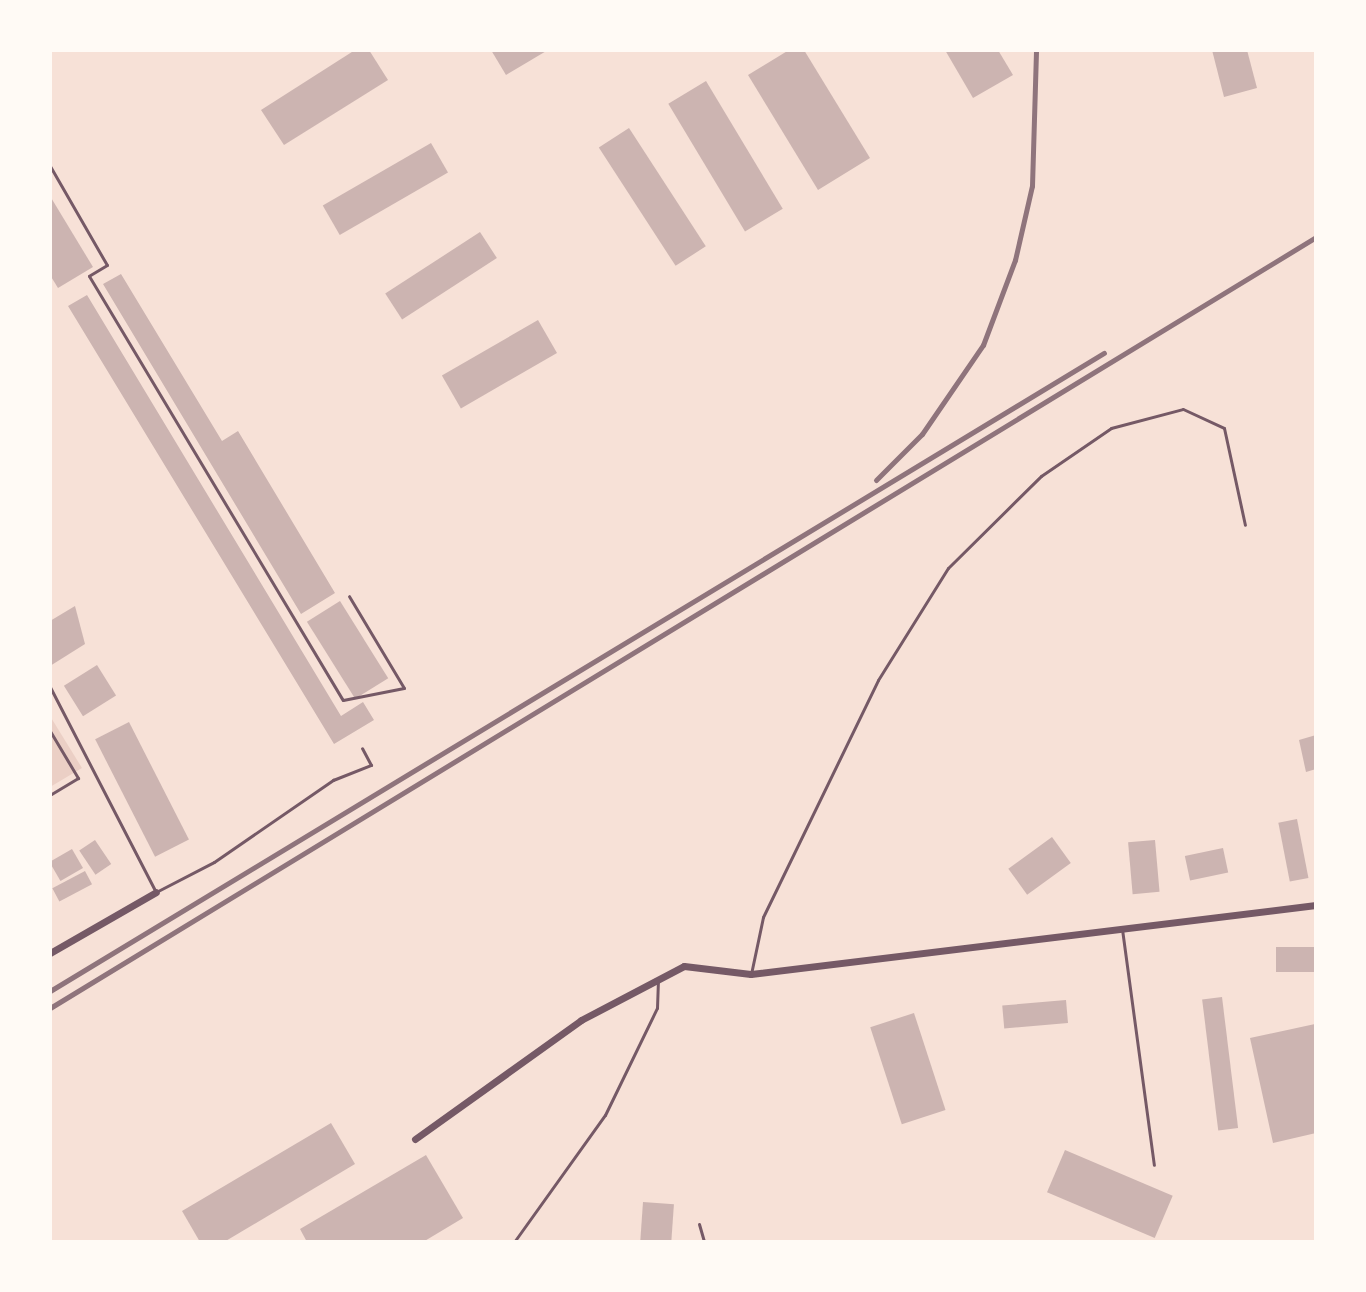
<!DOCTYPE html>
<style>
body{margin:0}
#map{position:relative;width:1366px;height:1292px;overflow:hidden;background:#f7e1d7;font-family:"Alegreya Sans",sans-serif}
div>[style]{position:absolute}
.green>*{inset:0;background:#ebcfc5}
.building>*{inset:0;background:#ccb4b1;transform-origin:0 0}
.service>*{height:3px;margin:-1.5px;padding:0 1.5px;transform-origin:1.5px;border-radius:1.5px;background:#755966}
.minor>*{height:7px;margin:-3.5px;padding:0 3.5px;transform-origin:3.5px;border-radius:3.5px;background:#755966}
.rail>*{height:5px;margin:-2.5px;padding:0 2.5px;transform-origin:2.5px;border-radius:2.5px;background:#8f747c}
span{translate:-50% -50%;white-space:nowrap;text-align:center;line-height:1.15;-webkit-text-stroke:6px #fffaf5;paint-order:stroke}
.frame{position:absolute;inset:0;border:52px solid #fffaf5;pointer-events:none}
</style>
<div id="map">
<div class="green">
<div style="clip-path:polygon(50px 716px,82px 768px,50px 787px)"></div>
</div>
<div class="building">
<div style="clip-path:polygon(355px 50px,369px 50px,388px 80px,284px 145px,261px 110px)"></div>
<div style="clip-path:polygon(491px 50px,548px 50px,506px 75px)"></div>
<div style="clip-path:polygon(789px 50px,804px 50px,870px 158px,818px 190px,748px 75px)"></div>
<div style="clip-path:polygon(945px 50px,998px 50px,1013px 75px,973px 98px)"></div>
<div style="clip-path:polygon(1212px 50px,1247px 50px,1257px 88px,1224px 97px)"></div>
<div style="left:706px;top:81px;width:149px;height:44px;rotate:59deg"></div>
<div style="left:629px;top:128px;width:141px;height:36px;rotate:57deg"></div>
<div style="left:431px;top:143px;width:34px;height:125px;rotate:60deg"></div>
<div style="clip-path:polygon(50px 196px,93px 267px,58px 288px,50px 275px)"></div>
<div style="left:480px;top:232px;width:31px;height:113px;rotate:57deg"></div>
<div style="clip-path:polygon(121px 274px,222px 441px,238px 431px,335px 593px,301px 614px,103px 284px)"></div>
<div style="clip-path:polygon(87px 295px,341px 716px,363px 702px,374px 720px,334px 744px,68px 306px)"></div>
<div style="left:538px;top:320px;width:38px;height:111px;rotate:60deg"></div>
<div style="left:340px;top:601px;width:91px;height:39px;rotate:58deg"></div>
<div style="clip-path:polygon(75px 606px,85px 644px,50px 666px,50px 621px)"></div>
<div style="left:97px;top:665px;width:36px;height:39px;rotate:58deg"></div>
<div style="left:129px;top:722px;width:132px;height:38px;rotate:63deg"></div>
<div style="clip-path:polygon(1316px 735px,1316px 769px,1306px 772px,1299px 740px)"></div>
<div style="left:1297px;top:819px;width:60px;height:19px;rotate:79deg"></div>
<div style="left:1052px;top:837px;width:32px;height:54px;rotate:54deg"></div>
<div style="left:95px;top:840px;width:29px;height:19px;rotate:56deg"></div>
<div style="left:1155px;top:840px;width:52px;height:27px;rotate:85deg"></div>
<div style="left:1223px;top:848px;width:25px;height:39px;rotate:78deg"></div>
<div style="left:72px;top:849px;width:22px;height:26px;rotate:60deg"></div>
<div style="left:85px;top:871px;width:15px;height:37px;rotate:62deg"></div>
<div style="left:1316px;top:947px;width:25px;height:40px;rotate:90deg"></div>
<div style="left:1222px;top:997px;width:132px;height:20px;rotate:83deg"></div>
<div style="left:1066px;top:1000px;width:23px;height:64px;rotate:85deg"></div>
<div style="left:914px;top:1013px;width:102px;height:46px;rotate:72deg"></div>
<div style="clip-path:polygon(1315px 1024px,1316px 1133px,1273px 1143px,1250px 1038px)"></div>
<div style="clip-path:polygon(331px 1123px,355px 1164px,224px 1242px,200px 1242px,182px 1211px)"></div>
<div style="left:1065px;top:1150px;width:117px;height:46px;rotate:23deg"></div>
<div style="clip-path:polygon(426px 1155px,463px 1218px,423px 1242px,307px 1242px,300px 1229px)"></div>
<div style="left:643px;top:1202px;width:31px;height:40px;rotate:4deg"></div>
</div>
<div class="service">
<div style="left:50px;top:166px;width:114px;rotate:60.1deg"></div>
<div style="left:107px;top:265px;width:21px;rotate:149deg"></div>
<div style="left:89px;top:276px;width:494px;rotate:59.1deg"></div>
<div style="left:343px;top:700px;width:62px;rotate:-11.1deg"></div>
<div style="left:404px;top:688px;width:107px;rotate:-120.9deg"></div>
<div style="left:50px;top:687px;width:231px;rotate:62.7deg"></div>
<div style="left:156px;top:892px;width:65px;rotate:-27.3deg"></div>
<div style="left:214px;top:862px;width:145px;rotate:-34.6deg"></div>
<div style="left:333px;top:780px;width:41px;rotate:-21.5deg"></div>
<div style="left:371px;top:765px;width:19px;rotate:-118deg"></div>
<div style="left:50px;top:731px;width:55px;rotate:59.2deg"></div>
<div style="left:78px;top:778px;width:33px;rotate:149deg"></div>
<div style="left:1122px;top:929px;width:238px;rotate:82.3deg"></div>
<div style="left:751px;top:974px;width:58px;rotate:-78.1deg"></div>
<div style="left:763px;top:917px;width:263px;rotate:-64.1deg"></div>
<div style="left:878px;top:680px;width:132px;rotate:-58deg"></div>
<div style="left:948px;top:568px;width:131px;rotate:-44.7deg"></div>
<div style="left:1041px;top:476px;width:85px;rotate:-34.4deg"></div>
<div style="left:1111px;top:428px;width:74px;rotate:-14.8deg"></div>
<div style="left:1183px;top:409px;width:45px;rotate:24.9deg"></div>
<div style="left:1224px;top:428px;width:99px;rotate:77.8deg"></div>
<div style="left:699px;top:1224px;width:19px;rotate:74deg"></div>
<div style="left:514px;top:1242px;width:156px;rotate:-54.4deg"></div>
<div style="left:605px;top:1115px;width:119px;rotate:-64.1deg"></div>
<div style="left:657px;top:1008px;width:27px;rotate:-88deg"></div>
</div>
<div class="minor">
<div style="left:50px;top:953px;width:122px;rotate:-29.9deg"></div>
<div style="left:415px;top:1139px;width:204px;rotate:-35.6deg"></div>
<div style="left:581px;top:1020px;width:116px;rotate:-27.7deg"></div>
<div style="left:684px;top:966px;width:67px;rotate:6.8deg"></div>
<div style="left:751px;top:974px;width:569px;rotate:-6.96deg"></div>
</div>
<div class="rail">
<div style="left:876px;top:480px;width:65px;rotate:-45deg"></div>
<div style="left:922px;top:434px;width:108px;rotate:-55.6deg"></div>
<div style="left:983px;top:345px;width:91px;rotate:-69.4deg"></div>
<div style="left:1015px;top:260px;width:76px;rotate:-77.1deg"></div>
<div style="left:1032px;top:186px;width:136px;rotate:-88.3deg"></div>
<div style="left:50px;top:991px;width:1232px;rotate:-31.19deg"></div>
<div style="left:50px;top:1008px;width:1482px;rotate:-31.34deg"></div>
</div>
<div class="frame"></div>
</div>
